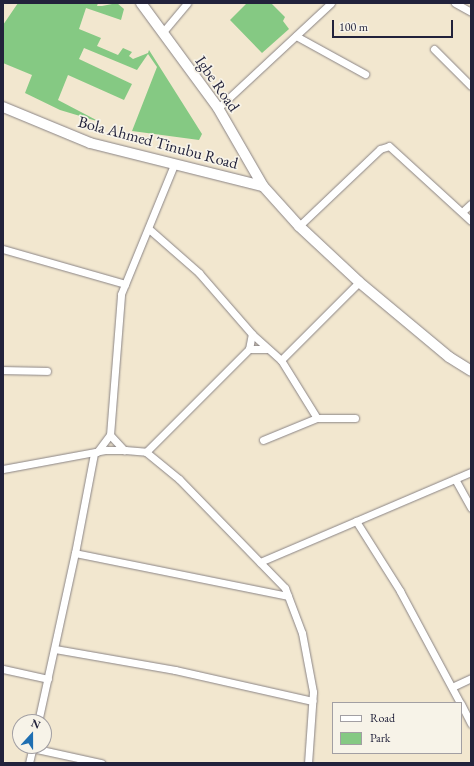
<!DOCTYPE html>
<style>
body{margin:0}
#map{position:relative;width:474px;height:766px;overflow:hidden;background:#f2e7cf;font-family:"EB Garamond",serif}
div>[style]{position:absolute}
.green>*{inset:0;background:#85c983}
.roads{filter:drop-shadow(0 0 1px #8a8485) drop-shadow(0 0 1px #8a8485)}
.street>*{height:7px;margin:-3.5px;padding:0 3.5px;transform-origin:3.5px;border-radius:3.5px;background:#fff}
.secondary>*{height:10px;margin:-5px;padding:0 5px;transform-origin:5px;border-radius:5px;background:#fff}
span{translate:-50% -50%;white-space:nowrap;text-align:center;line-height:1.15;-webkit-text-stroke:3.5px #f7f3e8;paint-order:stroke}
.street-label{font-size:16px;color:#22223b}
.frame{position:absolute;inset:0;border:4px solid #22223b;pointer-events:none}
.legend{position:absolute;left:332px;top:702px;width:130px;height:52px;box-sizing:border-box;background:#f7f3e8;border:1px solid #a29fa3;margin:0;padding:5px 7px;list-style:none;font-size:12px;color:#22223b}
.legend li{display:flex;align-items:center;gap:8px;height:20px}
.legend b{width:20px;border:1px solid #a29fa3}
.north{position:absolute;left:12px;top:714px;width:40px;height:40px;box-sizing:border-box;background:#f7f3e8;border:1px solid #a29fa3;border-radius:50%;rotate:21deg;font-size:11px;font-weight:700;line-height:16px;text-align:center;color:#22223b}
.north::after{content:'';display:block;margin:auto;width:14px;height:18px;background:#1f6fb2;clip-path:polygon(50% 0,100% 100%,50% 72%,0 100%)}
.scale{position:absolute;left:332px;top:20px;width:121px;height:18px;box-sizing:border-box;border:2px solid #22223b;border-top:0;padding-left:5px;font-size:12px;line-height:14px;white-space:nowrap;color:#22223b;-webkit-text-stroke:3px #f7f3e8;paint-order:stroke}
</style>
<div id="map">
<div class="green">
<div style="clip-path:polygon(18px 3px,98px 3px,97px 6px,102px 6px,117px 3px,124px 9px,121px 20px,86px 8px,79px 29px,101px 38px,97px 46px,118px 55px,123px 48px,132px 52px,129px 56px,133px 59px,148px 53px,149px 50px,202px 134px,199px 140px,132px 131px,157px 67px,148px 54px,137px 70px,84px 48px,79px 59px,132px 84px,124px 100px,68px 75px,58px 100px,100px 122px,60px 110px,25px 93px,32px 75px,3px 63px,3px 25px)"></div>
<div style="clip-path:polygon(247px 3px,271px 3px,285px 17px,283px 21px,289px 29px,262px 53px,230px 20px)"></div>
</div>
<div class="roads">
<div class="street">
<div style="left:455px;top:3px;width:18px;rotate:29deg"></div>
<div style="left:162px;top:33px;width:39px;rotate:-50deg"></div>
<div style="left:296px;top:36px;width:79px;rotate:28.8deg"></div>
<div style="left:434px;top:49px;width:52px;rotate:45deg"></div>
<div style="left:218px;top:108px;width:154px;rotate:-42.9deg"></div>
<div style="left:462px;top:212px;width:12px;rotate:-42deg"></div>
<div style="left:299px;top:226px;width:112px;rotate:-43.5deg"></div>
<div style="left:380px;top:149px;width:9px;rotate:-18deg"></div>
<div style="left:389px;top:146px;width:111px;rotate:42.4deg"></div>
<div style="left:149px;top:229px;width:67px;rotate:41.3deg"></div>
<div style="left:199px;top:273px;width:81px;rotate:49deg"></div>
<div style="left:252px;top:334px;width:39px;rotate:42deg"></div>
<div style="left:281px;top:360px;width:68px;rotate:58.2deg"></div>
<div style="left:3px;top:249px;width:127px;rotate:16deg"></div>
<div style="left:249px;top:349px;width:18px"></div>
<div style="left:281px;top:360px;width:110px;rotate:-45deg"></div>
<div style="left:3px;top:370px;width:44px;rotate:1.3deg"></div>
<div style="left:110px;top:435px;width:21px;rotate:47deg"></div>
<div style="left:263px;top:440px;width:58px;rotate:-22.2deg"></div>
<div style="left:317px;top:418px;width:38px"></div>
<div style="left:97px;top:452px;width:21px;rotate:-53deg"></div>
<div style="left:110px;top:435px;width:141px;rotate:-85.5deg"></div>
<div style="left:121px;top:294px;width:139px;rotate:-67.7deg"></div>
<div style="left:146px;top:452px;width:146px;rotate:-45deg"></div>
<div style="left:249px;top:349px;width:15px;rotate:-79deg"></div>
<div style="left:3px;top:469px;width:105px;rotate:-10.5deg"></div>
<div style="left:106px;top:450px;width:19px"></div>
<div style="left:125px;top:450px;width:21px;rotate:5deg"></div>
<div style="left:146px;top:452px;width:43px;rotate:39.3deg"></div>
<div style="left:179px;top:479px;width:152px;rotate:45.8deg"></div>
<div style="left:285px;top:588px;width:48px;rotate:69.3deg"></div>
<div style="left:302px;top:633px;width:60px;rotate:79.4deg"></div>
<div style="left:313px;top:692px;width:71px;rotate:94deg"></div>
<div style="left:455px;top:479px;width:33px;rotate:61deg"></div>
<div style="left:356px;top:521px;width:83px;rotate:57.8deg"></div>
<div style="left:400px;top:591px;width:127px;rotate:61.8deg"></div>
<div style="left:75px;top:553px;width:217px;rotate:11.4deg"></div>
<div style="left:260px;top:562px;width:229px;rotate:-23.1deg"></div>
<div style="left:55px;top:649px;width:122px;rotate:9.9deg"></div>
<div style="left:175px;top:670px;width:141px;rotate:12.7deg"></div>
<div style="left:3px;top:669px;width:46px;rotate:12.5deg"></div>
<div style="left:452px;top:687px;width:21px;rotate:-25deg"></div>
<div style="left:461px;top:704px;width:22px;rotate:63deg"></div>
<div style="left:38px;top:722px;width:173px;rotate:-77.7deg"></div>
<div style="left:75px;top:553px;width:102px;rotate:-79.2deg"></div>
<div style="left:32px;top:748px;width:71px;rotate:12.3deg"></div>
<div style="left:29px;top:763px;width:17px;rotate:-77deg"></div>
</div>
<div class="secondary">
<div style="left:141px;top:3px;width:130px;rotate:53.7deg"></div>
<div style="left:218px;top:108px;width:90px;rotate:60deg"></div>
<div style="left:263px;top:186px;width:54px;rotate:48deg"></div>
<div style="left:299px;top:226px;width:82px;rotate:43deg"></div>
<div style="left:359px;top:282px;width:117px;rotate:39.8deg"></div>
<div style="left:449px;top:357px;width:26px;rotate:32deg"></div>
<div style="left:3px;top:107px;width:94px;rotate:22.5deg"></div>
<div style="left:90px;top:143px;width:178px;rotate:14deg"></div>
</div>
</div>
<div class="street-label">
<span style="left:217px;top:84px;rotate:55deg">Igbe Road</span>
<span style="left:158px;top:143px;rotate:15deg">Bola Ahmed Tinubu Road</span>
</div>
<div class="frame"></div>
<ul class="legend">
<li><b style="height:5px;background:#fff"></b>Road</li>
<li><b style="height:11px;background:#85c983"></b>Park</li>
</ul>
<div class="north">N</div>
<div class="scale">100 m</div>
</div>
